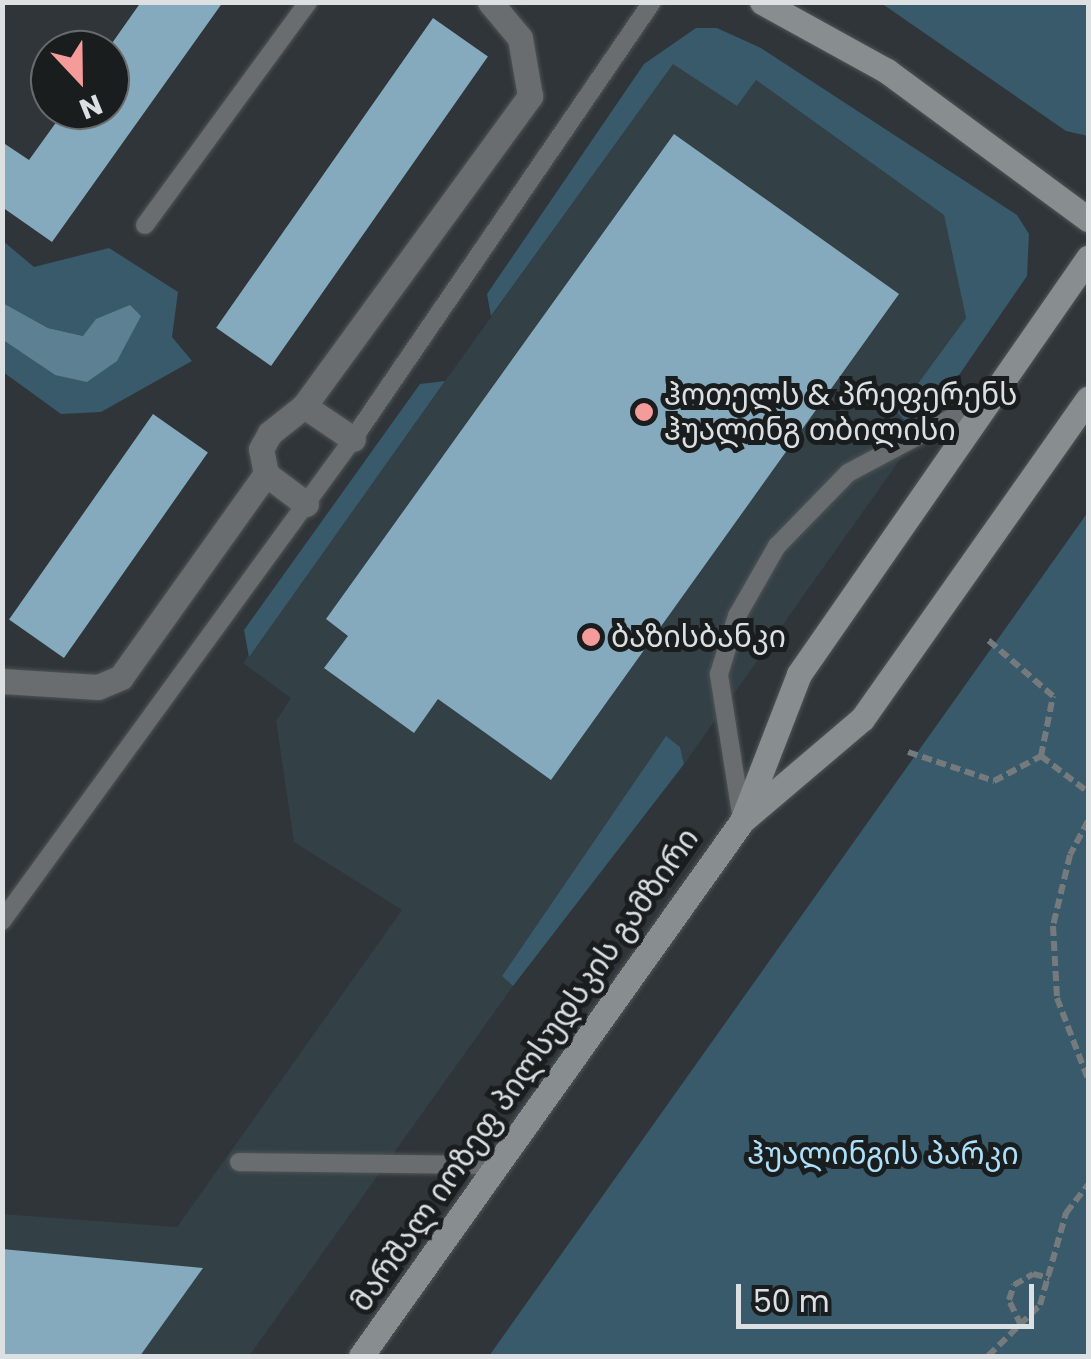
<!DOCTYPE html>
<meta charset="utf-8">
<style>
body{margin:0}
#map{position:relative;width:1091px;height:1359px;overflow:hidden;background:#2f3539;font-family:Poppins,"Noto Sans Georgian",sans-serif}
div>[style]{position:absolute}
.built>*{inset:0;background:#334046}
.green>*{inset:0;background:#385a6b}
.water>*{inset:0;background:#5d8093}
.building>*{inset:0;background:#85aabd;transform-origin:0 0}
.path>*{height:6px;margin-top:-3px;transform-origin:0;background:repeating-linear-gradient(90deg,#757a7d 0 10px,transparent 0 15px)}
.roads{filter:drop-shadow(0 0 2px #4e5457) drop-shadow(0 0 2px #4e5457)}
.service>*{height:18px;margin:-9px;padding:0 9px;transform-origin:9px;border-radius:9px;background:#6a6d6f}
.minor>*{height:25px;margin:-12.5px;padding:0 12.5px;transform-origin:12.5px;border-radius:12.5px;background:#6a6d6f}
.secondary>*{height:25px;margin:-12.5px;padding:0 12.5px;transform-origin:12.5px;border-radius:12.5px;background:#888d8f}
.dots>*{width:28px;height:28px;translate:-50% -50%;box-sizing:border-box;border:5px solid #1a1d1e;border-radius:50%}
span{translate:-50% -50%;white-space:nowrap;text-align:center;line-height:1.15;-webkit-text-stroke:10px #1a1d1e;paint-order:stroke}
.poi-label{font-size:30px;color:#dde0e2}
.left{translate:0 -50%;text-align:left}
.street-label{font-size:30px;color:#dde0e2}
.park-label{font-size:30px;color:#aee0fa}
.frame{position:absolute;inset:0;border:5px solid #dde0e2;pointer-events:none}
.north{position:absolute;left:30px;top:30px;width:100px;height:100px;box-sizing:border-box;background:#1a1d1e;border:2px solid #686b6c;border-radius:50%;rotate:158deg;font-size:28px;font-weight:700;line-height:40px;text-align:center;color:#dde0e2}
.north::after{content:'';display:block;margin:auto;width:35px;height:45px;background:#f59b99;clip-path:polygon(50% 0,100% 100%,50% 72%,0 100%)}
.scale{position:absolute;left:736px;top:1284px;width:298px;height:45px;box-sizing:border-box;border:5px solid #dde0e2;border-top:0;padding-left:12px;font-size:30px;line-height:35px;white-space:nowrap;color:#dde0e2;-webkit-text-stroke:8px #1a1d1e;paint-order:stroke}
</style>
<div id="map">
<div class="built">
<div style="clip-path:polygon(673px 63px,737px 105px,756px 80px,944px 215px,966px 318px,897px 412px,906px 422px,933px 413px,684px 764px,680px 747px,666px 737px,502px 976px,513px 986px,249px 1356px,3px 1356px,2px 1214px,177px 1227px,402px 910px,294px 842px,276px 721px,291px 698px,243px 663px)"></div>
</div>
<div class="green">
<div style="clip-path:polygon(881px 3px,1088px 3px,1088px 136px,1066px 131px)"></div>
<div style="clip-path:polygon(696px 28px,717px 28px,761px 48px,1017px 215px,1029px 234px,1027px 276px,933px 413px,906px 422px,897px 412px,966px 318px,944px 215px,756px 80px,737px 106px,673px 64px,491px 316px,487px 294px,644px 64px)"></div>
<div style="clip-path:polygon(3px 241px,34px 267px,109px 248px,178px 292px,172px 337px,192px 361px,101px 412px,61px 414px,3px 372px,3px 340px,55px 375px,83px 336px,48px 328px,3px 303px)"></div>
<div style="clip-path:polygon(445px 381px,249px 657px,244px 630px,420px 384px)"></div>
<div style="clip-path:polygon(1088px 512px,1088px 1356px,489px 1356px)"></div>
<div style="clip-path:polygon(666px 736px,680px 747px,684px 764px,513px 986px,502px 976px)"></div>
</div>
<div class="water">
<div style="clip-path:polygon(3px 303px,48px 328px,83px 336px,96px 319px,130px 305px,141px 316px,117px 361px,87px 382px,55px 375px,3px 340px)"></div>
</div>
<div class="building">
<div style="clip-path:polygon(141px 2px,223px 2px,52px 242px,2px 207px,2px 142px,29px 160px,65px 110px,110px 110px,110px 46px)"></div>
<div style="left:433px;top:18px;width:67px;height:378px;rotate:35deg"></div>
<div style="clip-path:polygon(674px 134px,899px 294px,551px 780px,438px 699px,414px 733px,324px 668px,348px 636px,326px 619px)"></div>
<div style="left:153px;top:414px;width:67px;height:251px;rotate:35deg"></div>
<div style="clip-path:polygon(2px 1249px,203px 1268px,140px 1356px,2px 1356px)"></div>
</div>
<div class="path">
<div style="left:908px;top:752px;width:91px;rotate:18.6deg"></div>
<div style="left:994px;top:781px;width:53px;rotate:-28deg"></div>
<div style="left:1041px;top:756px;width:61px;rotate:-78.7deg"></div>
<div style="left:1053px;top:696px;width:87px;rotate:-139.2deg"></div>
<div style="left:1041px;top:756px;width:59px;rotate:37.5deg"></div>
<div style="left:1088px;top:821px;width:38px;rotate:118deg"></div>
<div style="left:1070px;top:855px;width:73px;rotate:103.5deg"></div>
<div style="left:1053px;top:926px;width:72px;rotate:86.8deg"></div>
<div style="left:1057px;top:998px;width:87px;rotate:69.1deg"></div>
<div style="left:1021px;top:1325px;width:28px;rotate:-116deg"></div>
<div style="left:1009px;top:1300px;width:16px;rotate:-72deg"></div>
<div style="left:1014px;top:1285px;width:22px;rotate:-30deg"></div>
<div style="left:1033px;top:1274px;width:17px;rotate:13deg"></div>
<div style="left:988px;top:1356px;width:73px;rotate:-44.4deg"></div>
<div style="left:1040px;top:1305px;width:96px;rotate:-74.2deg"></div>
<div style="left:1066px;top:1213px;width:36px;rotate:-52deg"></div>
</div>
<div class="roads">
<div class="service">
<div style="left:145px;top:225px;width:276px;rotate:-53.8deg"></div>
<div style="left:742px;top:820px;width:148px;rotate:-99deg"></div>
<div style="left:719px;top:674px;width:61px;rotate:-72.8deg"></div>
<div style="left:737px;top:616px;width:81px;rotate:-60.3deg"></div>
<div style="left:777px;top:546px;width:102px;rotate:-45.8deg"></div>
<div style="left:848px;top:473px;width:157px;rotate:-28deg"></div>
<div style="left:2px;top:921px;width:596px;rotate:-53.94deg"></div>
<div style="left:353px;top:439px;width:529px;rotate:-55.62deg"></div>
<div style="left:239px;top:1162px;width:257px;rotate:0.7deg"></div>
</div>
<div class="minor">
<div style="left:304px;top:406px;width:59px;rotate:34deg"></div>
<div style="left:266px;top:474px;width:50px;rotate:36.9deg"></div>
<div style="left:2px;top:681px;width:96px;rotate:3.6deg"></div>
<div style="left:98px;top:687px;width:25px;rotate:-23deg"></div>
<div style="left:121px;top:677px;width:249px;rotate:-54.5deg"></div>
<div style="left:266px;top:474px;width:25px;rotate:-101deg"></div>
<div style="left:261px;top:449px;width:18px;rotate:-61deg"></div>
<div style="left:270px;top:433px;width:43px;rotate:-38.5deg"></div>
<div style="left:304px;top:406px;width:384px;rotate:-53.9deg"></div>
<div style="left:530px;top:96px;width:59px;rotate:-99.8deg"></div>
<div style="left:520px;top:38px;width:47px;rotate:-129.8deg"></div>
</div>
<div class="secondary">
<div style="left:762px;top:2px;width:143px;rotate:28.9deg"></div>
<div style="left:887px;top:71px;width:250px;rotate:36.4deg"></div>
<div style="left:744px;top:816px;width:152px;rotate:-68.8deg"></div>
<div style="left:799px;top:674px;width:507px;rotate:-55.21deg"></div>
<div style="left:361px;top:1356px;width:657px;rotate:-54.54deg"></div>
<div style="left:742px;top:821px;width:157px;rotate:-40.4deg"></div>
<div style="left:862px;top:719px;width:392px;rotate:-54.8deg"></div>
</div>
</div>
<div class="dots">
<div style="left:644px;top:412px;background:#f59b99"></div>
<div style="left:591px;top:637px;background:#f59b99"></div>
</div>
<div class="poi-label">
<span class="left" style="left:664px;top:412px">ჰოთელს &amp; პრეფერენს<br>ჰუალინგ თბილისი</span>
<span class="left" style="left:611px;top:637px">ბაზისბანკი</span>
</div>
<div class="street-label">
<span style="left:525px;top:1070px;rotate:-55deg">მარშალ იოზეფ პილსუდსკის გამზირი</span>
</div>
<div class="park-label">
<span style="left:883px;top:1154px">ჰუალინგის პარკი</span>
</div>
<div class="frame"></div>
<div class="north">N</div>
<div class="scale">50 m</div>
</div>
